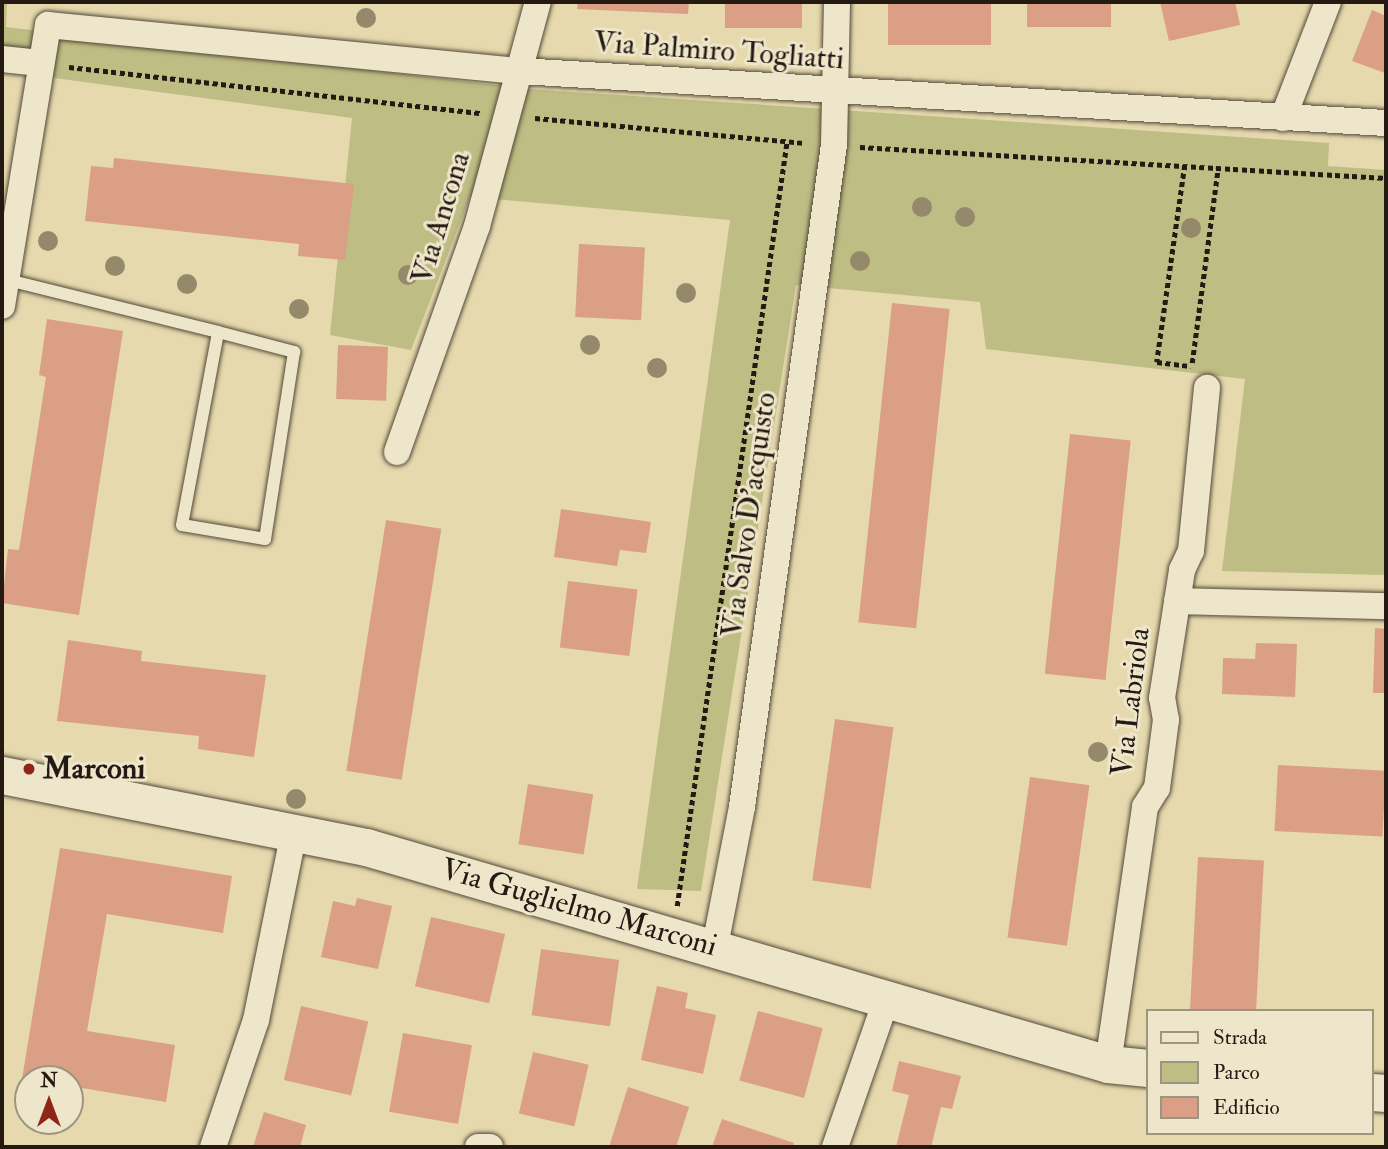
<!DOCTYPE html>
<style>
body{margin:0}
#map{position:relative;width:1388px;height:1149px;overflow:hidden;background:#e5d9ad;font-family:"IM FELL Double Pica",serif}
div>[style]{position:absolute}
.green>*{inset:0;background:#bdbd84}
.building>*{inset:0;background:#da9f85;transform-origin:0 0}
.path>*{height:4.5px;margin-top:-2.25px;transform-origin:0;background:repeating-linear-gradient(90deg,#241913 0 5px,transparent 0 8.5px)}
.roads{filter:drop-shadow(0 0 2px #54493a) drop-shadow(0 0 2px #54493a)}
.lane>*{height:12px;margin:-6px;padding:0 6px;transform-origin:6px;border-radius:6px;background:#eee6ca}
.street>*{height:26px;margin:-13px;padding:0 13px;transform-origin:13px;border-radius:13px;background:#eee6ca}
.secondary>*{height:37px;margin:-18.5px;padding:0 18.5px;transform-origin:18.5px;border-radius:18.5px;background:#eee6ca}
.trees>*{width:20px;height:20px;margin:-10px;border-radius:50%;background:#948a6b}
.dots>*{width:19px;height:19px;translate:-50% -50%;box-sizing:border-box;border:4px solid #eee6ca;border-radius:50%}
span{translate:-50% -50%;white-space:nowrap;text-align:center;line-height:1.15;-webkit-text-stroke:6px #eee6ca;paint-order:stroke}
.street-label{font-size:30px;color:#241913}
.poi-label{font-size:30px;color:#241913;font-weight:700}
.left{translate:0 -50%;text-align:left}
.frame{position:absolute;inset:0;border:4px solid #241913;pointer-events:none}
.legend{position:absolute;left:1146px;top:1009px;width:228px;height:126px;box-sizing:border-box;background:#eee6ca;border:2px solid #9d9481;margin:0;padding:9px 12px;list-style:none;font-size:21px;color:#241913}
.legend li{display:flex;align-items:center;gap:14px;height:35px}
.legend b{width:35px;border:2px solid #9d9481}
.north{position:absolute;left:14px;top:1065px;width:70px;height:70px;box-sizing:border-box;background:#eee6ca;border:2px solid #9d9481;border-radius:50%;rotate:0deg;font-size:19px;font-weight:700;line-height:28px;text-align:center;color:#241913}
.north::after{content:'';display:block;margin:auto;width:24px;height:32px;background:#8f2418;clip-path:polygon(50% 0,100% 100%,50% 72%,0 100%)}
</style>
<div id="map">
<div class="green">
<div style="clip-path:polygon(2px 2px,7px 2px,6px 27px,529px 89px,1329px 143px,1328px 166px,1386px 170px,1386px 575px,1222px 571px,1245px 379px,986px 349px,980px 302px,796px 285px,701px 891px,637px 889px,730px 220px,470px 197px,411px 350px,330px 335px,352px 118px,2px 71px)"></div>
</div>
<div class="building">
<div style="clip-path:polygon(578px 2px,689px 2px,688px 14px,577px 9px)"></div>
<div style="left:725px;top:2px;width:77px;height:26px"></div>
<div style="left:888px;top:2px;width:103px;height:43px"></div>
<div style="left:1027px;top:2px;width:84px;height:25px"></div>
<div style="clip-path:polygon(1160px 2px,1235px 2px,1240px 25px,1169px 41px)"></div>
<div style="clip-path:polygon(1372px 10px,1386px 16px,1385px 73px,1352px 61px)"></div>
<div style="clip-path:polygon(114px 158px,354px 184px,345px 260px,298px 256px,299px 244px,85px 221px,91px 166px,113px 168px)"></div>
<div style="left:579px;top:244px;width:66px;height:73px;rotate:3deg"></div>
<div style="left:892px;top:303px;width:58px;height:321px;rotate:6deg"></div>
<div style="clip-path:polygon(47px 319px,123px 331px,79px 615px,2px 603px,8px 549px,19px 550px,46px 377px,39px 375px)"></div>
<div style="left:338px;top:345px;width:50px;height:54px;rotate:2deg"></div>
<div style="left:1070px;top:434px;width:61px;height:241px;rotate:6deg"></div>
<div style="clip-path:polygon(561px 509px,651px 522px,646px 553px,620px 550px,617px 566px,554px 557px)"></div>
<div style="left:386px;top:520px;width:56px;height:254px;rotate:9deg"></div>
<div style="left:568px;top:581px;width:70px;height:67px;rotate:7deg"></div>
<div style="clip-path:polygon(1375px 628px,1386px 629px,1386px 693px,1373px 693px)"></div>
<div style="clip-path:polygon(68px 640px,142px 651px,141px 661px,266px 675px,254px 757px,198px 749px,199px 736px,57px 721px)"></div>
<div style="clip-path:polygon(1256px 643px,1297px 644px,1295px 697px,1222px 694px,1223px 658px,1255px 659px)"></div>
<div style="left:835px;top:719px;width:59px;height:163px;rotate:8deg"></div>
<div style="left:1278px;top:765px;width:108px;height:66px;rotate:3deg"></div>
<div style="left:1030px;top:777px;width:60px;height:162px;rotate:8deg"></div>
<div style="left:528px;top:784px;width:66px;height:61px;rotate:9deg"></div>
<div style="clip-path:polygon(60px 848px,232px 876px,223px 933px,107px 914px,87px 1031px,175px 1045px,166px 1102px,70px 1086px,70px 1079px,22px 1079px)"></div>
<div style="left:1198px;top:857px;width:66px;height:154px;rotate:3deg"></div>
<div style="clip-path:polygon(357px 898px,392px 906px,378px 969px,321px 957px,333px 901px,355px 906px)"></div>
<div style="left:431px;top:917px;width:76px;height:71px;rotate:13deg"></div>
<div style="left:541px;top:949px;width:79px;height:67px;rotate:8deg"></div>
<div style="clip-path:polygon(657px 986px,688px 993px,685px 1008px,716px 1015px,703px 1074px,641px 1060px)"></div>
<div style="left:301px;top:1006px;width:69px;height:76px;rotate:13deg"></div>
<div style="left:758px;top:1011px;width:67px;height:72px;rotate:15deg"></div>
<div style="left:403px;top:1033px;width:70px;height:80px;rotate:10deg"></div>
<div style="left:533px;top:1052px;width:57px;height:63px;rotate:13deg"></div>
<div style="clip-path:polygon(899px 1061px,961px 1076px,952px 1109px,941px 1107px,931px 1147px,896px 1147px,909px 1095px,892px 1091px)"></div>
<div style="clip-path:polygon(628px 1087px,689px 1107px,676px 1147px,609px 1147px)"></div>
<div style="clip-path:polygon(264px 1112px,306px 1125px,300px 1147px,253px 1147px)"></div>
<div style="clip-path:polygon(722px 1119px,794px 1143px,793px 1147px,712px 1147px)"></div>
</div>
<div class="path">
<div style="left:69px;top:67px;width:415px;rotate:6.4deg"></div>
<div style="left:535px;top:118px;width:272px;rotate:5.3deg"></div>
<div style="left:860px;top:147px;width:527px;rotate:3.37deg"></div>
<div style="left:1185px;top:165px;width:199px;rotate:98.1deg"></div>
<div style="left:1157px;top:362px;width:34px;rotate:7deg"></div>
<div style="left:1192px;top:363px;width:198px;rotate:-82.4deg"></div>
<div style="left:677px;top:906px;width:773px;rotate:-81.82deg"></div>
</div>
<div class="roads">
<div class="lane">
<div style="left:8px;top:280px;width:216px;rotate:13.9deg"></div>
<div style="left:218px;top:332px;width:79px;rotate:14.7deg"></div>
<div style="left:294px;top:352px;width:189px;rotate:98.8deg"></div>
<div style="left:265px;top:539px;width:84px;rotate:-170.4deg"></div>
<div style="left:182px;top:525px;width:196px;rotate:-79.4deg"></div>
</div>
<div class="street">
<div style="left:2px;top:59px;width:38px;rotate:6deg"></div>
<div style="left:1283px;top:118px;width:124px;rotate:-68.8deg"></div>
<div style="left:2px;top:306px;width:285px;rotate:-80.7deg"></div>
<div style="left:48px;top:25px;width:474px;rotate:5.6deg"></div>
<div style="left:520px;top:71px;width:868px;rotate:3.44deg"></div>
<div style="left:397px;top:452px;width:240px;rotate:-70.5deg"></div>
<div style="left:477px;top:226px;width:232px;rotate:-74.8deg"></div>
<div style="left:1177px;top:601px;width:209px;rotate:1.4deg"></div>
<div style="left:715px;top:946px;width:142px;rotate:-79deg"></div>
<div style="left:742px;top:807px;width:668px;rotate:-82.09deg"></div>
<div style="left:834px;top:145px;width:143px;rotate:-88.8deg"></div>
<div style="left:1108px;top:1064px;width:260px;rotate:-81.8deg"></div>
<div style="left:1145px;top:807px;width:22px;rotate:-58deg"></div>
<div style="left:1157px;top:788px;width:69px;rotate:-82.5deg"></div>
<div style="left:1166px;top:720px;width:22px;rotate:-100deg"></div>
<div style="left:1162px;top:698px;width:130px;rotate:-81.1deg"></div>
<div style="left:1182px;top:570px;width:21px;rotate:-65deg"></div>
<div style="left:1191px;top:551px;width:164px;rotate:-84.4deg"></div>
<div style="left:213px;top:1147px;width:134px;rotate:-71.3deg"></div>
<div style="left:256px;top:1020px;width:193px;rotate:-78.6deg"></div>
<div style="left:478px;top:1147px;width:12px"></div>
<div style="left:835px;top:1147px;width:158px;rotate:-70.8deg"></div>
</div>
<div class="secondary">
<div style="left:2px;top:775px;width:371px;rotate:11.2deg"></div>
<div style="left:366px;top:847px;width:773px;rotate:16.3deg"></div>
<div style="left:1108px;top:1064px;width:40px;rotate:5.7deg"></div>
<div style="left:1372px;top:1092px;width:14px;rotate:4deg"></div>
</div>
</div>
<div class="trees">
<div style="left:366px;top:18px"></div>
<div style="left:922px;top:207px"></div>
<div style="left:965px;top:217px"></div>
<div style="left:1191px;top:228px"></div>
<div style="left:48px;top:241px"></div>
<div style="left:860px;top:261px"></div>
<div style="left:115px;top:266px"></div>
<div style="left:408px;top:275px"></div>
<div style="left:187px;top:284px"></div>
<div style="left:686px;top:293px"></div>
<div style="left:299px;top:309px"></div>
<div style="left:590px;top:345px"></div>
<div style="left:657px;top:368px"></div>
<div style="left:1098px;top:752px"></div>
<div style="left:296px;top:799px"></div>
</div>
<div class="dots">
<div style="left:29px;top:769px;background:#8f2418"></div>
</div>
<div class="street-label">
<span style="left:719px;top:51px;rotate:4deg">Via Palmiro Togliatti</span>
<span style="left:441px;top:218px;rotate:-73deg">Via Ancona</span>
<span style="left:749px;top:515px;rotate:-82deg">Via Salvo D'acquisto</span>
<span style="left:1131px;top:702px;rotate:-83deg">Via Labriola</span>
<span style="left:579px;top:908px;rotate:16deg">Via Guglielmo Marconi</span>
</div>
<div class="poi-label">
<span class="left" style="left:43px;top:769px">Marconi</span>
</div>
<div class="frame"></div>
<ul class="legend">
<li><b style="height:9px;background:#eee6ca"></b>Strada</li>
<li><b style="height:19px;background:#bdbd84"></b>Parco</li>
<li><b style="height:19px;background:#da9f85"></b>Edificio</li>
</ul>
<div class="north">N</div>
</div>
